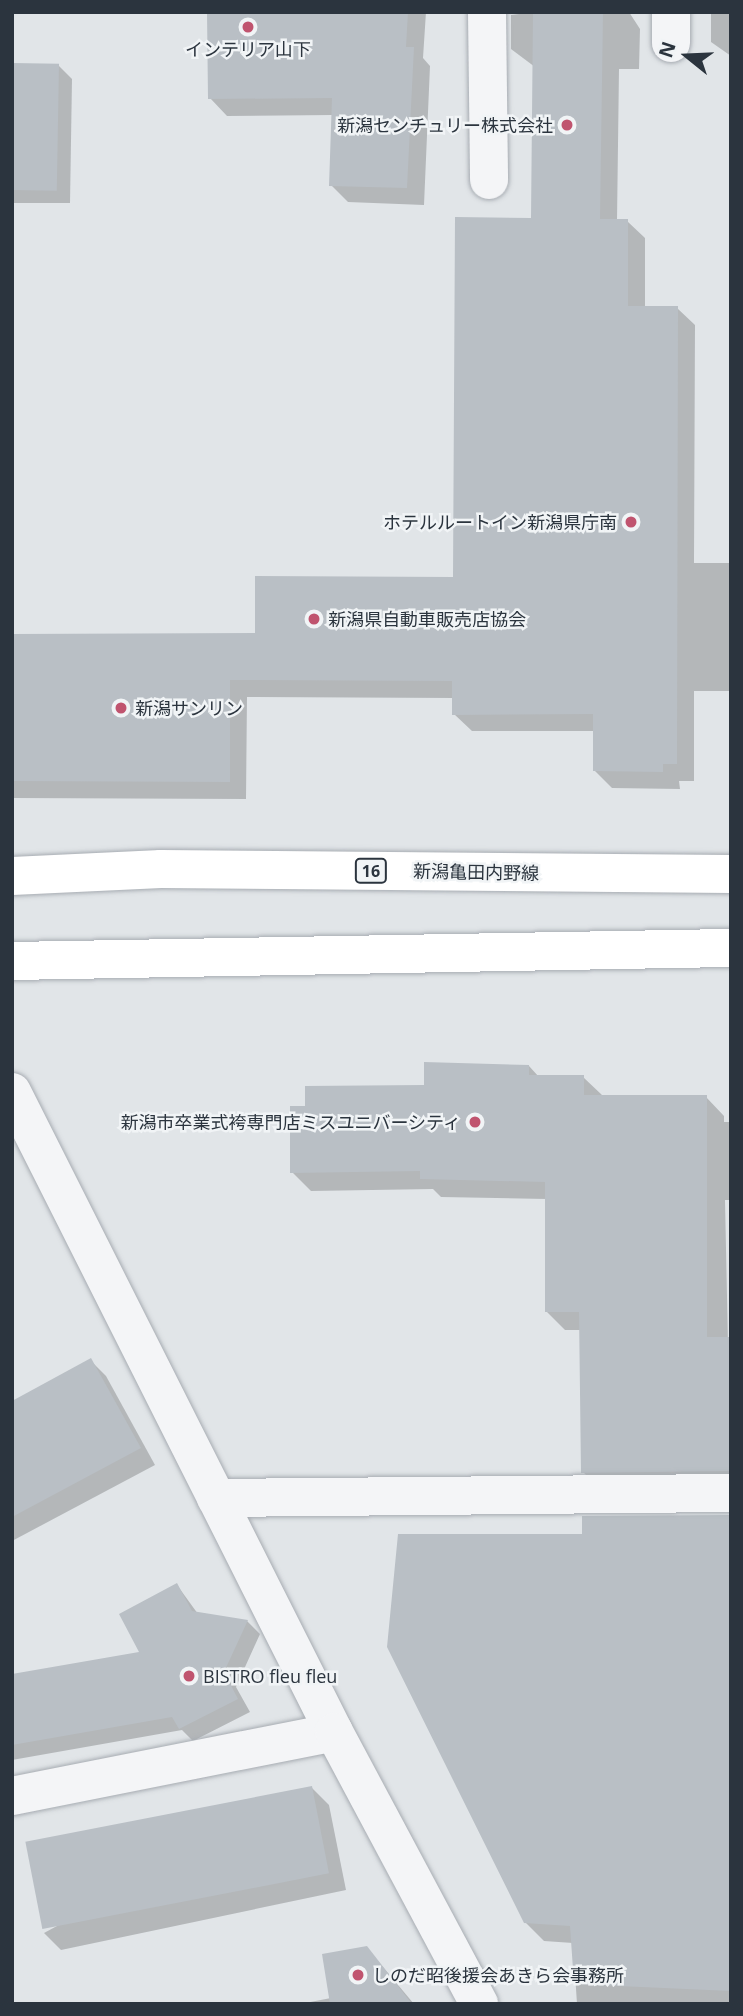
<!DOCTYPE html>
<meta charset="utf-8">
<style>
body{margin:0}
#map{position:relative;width:743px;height:2016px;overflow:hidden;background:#e1e5e8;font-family:"Open Sans","Noto Sans JP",sans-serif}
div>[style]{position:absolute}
.shadow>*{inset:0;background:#0003}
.building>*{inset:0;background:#b9bfc5;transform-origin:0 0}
.roads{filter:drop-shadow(0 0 2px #a7acb2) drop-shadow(0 0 2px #a7acb2)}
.minor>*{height:38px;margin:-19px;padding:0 19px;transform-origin:19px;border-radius:19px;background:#f4f5f7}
.tertiary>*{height:38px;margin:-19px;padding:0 19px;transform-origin:19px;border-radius:19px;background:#f4f5f7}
.primary>*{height:38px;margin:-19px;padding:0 19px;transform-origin:19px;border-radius:19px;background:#fff}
.dots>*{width:19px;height:19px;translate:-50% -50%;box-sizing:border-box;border:4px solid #f1f4f6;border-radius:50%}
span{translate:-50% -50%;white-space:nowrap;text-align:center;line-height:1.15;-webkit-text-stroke:5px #f1f4f6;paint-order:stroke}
.shield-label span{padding:2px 5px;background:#f1f4f6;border:2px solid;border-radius:5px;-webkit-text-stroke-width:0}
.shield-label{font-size:16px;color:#2b343e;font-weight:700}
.poi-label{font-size:18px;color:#2b343e}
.right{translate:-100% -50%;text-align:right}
.left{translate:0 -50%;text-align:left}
.street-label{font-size:18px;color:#2b343e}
.frame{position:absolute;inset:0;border:14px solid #2b343e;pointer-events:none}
.north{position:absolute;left:652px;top:21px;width:70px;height:70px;-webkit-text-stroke:5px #f1f4f6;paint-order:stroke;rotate:288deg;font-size:19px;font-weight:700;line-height:28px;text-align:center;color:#2b343e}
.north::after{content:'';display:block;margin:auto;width:24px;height:32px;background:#2b343e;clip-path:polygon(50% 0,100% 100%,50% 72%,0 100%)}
</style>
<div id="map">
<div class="shadow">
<div style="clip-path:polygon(209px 12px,426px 12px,423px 58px,430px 66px,424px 205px,348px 202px,331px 185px,333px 115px,227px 116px,210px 98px)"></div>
<div style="clip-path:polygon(535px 12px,629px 12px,640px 29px,639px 69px,619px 69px,617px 221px,627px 221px,645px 238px,645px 307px,677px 308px,695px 325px,694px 563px,731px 563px,731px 691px,694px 691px,694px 781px,679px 781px,680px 789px,612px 788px,595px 771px,595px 731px,472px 731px,454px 714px,454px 698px,247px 697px,246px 799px,12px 798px,12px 635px,256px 635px,455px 579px,533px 219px,535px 67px,511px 49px,511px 15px)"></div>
<div style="clip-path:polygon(711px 12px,731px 12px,731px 56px,711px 42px)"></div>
<div style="clip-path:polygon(12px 65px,58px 65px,72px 79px,70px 203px,12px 203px)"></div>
<div style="clip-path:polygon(529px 1066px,539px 1077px,583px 1077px,602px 1095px,706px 1097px,724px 1116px,724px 1122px,731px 1122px,731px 1200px,725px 1200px,731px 1489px,602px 1490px,583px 1472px,581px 1330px,565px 1330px,547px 1312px,547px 1199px,441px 1197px,433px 1189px,311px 1191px,292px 1172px,307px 1107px)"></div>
<div style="clip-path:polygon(90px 1360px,106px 1376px,155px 1465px,12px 1541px,12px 1403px)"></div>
<div style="clip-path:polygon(731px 1517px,731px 2004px,577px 2004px,573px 1943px,544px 1941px,525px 1922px,584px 1535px)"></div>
<div style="clip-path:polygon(177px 1585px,198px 1614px,247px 1621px,260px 1634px,236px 1687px,250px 1712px,193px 1741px,182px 1730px,12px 1760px,12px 1676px,141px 1654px)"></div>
<div style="clip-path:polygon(312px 1788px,329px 1805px,346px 1890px,61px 1950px,44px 1933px)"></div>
<div style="clip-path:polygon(367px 1948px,414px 2004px,300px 2004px,331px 1998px)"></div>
</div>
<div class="building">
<div style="clip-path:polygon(207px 12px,408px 12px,406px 47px,414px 47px,407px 188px,329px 186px,332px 98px,208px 99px)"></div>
<div style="clip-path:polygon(533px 12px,603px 12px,600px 219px,628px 219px,628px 306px,678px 306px,677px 764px,663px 764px,663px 772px,593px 771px,593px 714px,452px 715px,452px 681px,230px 680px,230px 782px,12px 781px,12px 634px,255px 633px,255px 576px,453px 577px,455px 217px,531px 218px)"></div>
<div style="left:12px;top:63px;width:47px;height:127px;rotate:1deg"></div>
<div style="clip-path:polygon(424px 1062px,529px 1065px,529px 1075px,584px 1075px,584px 1095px,707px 1095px,707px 1337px,731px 1337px,731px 1471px,581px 1473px,579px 1312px,545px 1312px,545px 1182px,420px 1179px,420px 1171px,290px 1173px,290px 1106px,305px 1106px,305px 1086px,424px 1085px)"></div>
<div style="clip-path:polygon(91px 1358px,141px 1448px,12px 1517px,12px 1401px)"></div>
<div style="clip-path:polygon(731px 1515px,731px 1991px,574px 1984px,570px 1926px,524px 1923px,387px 1647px,398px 1534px,582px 1534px,582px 1516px)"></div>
<div style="clip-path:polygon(177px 1583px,192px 1611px,248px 1620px,224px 1672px,238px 1699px,179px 1729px,172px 1717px,12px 1745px,12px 1674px,139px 1652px,119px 1614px)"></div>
<div style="left:312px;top:1786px;width:89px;height:292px;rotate:79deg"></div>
<div style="clip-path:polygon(367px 1946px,412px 2004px,330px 2004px,322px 1954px)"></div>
</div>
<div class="roads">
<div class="minor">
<div style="left:487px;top:12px;width:168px;rotate:89.3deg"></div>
<div style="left:671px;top:43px;width:31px;rotate:-90deg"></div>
<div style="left:216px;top:1498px;width:515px;rotate:-0.56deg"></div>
<div style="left:12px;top:1796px;width:328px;rotate:-11.2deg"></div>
</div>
<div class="tertiary">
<div style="left:12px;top:1092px;width:716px;rotate:63.29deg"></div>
<div style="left:334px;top:1732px;width:308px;rotate:61.9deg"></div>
</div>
<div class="primary">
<div style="left:12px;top:876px;width:149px;rotate:-2.7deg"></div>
<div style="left:161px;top:869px;width:570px;rotate:0.5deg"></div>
<div style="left:12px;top:961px;width:719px;rotate:-1.04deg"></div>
</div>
</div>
<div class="dots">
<div style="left:248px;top:27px;background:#c0546f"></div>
<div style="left:567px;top:125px;background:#c0546f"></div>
<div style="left:631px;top:522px;background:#c0546f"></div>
<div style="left:314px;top:619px;background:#c0546f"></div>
<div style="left:121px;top:708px;background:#c0546f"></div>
<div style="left:475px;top:1122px;background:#c0546f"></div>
<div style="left:189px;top:1676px;background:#c0546f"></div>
<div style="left:358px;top:1975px;background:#c0546f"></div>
</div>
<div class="shield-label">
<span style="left:371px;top:871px">16</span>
</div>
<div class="poi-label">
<span style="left:248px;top:49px">インテリア山下</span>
<span class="right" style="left:553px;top:125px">新潟センチュリー株式会社</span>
<span class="right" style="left:617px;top:522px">ホテルルートイン新潟県庁南</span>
<span class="left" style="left:328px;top:619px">新潟県自動車販売店協会</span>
<span class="left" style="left:135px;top:708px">新潟サンリン</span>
<span class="right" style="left:461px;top:1122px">新潟市卒業式袴専門店ミスユニバーシティ</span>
<span class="left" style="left:203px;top:1676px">BISTRO fleu fleu</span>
<span class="left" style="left:372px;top:1975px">しのだ昭後援会あきら会事務所</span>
</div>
<div class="street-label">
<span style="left:476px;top:872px;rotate:1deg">新潟亀田内野線</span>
</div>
<div class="frame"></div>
<div class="north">N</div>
</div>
